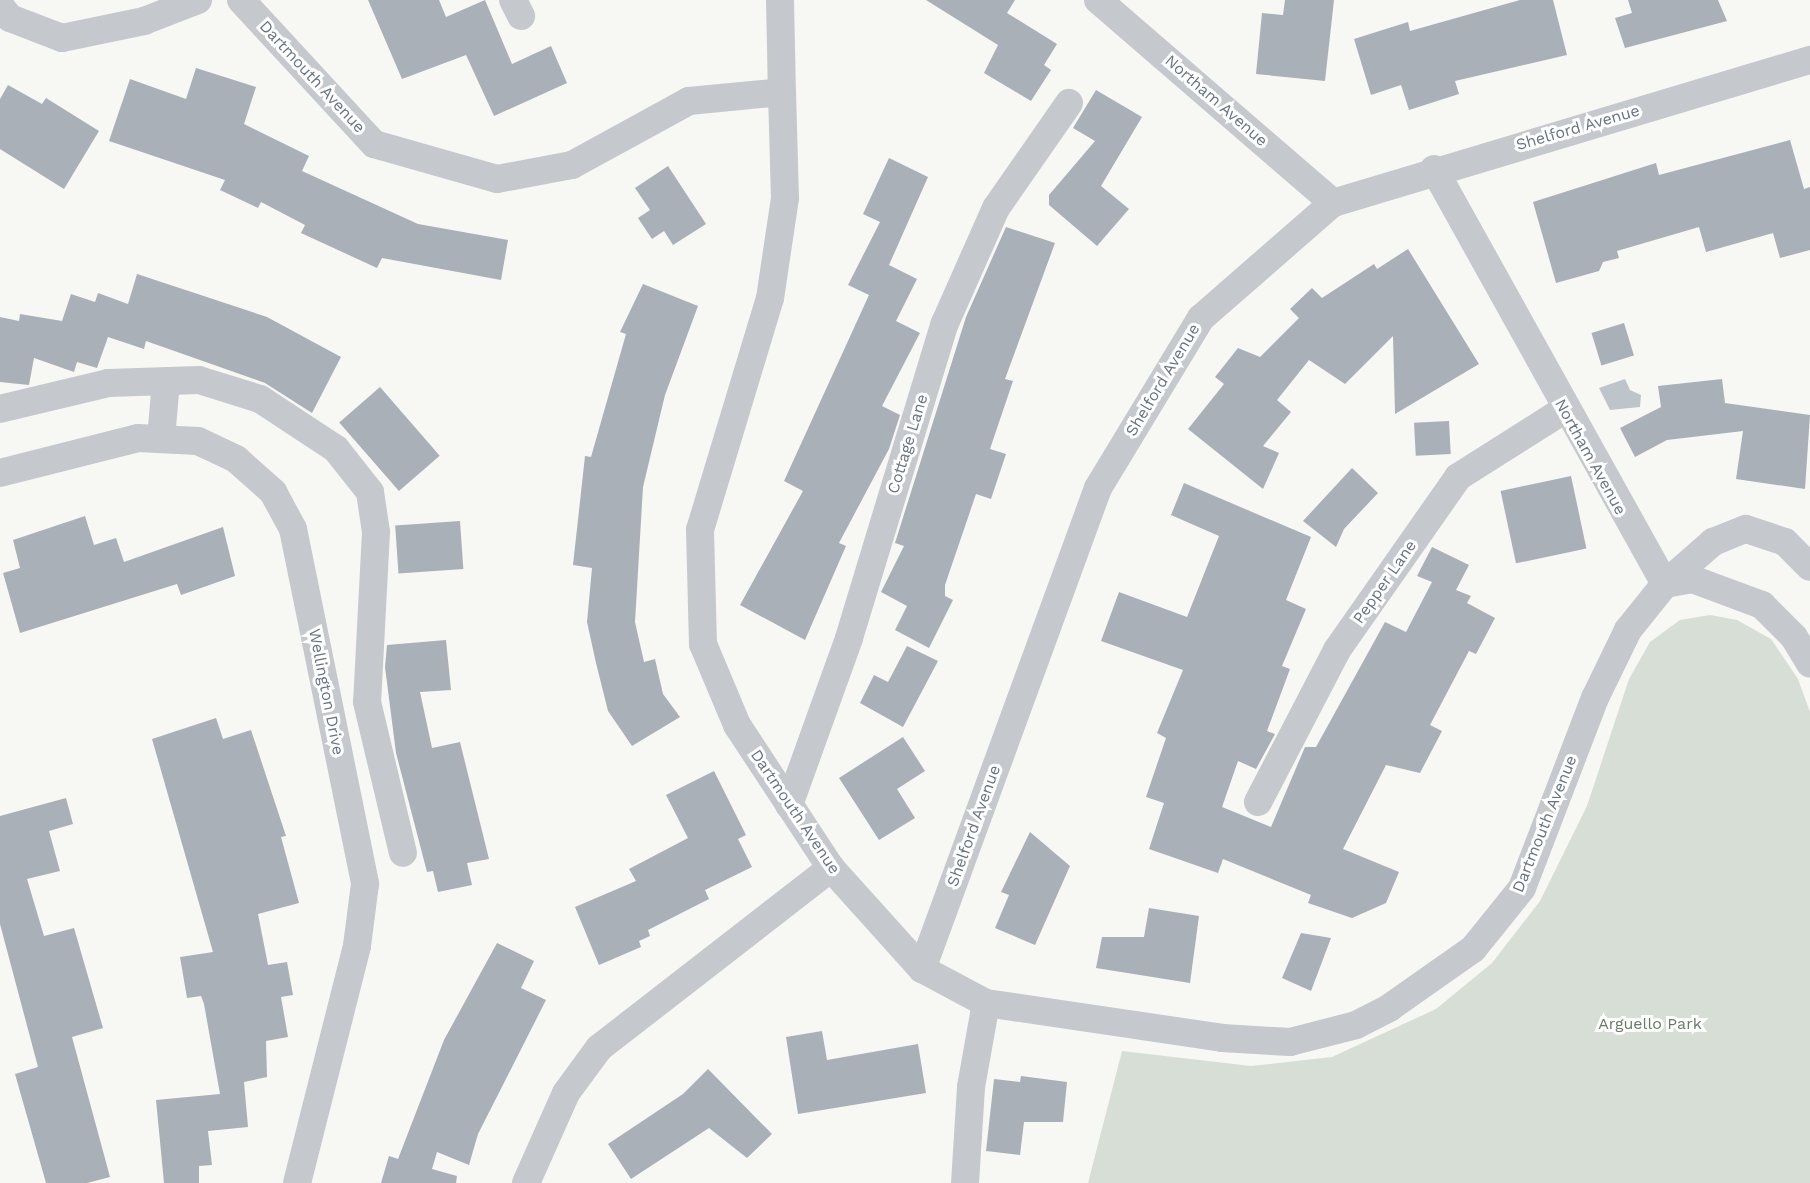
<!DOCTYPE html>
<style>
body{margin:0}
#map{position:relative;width:1810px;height:1183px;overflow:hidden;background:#f7f7f4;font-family:"Work Sans",sans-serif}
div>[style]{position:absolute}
.green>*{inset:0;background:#d7ded5}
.water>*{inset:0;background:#bdc5cb}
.building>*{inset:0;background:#aab0b7;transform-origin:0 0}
.minor>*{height:28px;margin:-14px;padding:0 14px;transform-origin:14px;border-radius:14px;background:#c5c8cc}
span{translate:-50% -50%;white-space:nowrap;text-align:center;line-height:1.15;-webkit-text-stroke:6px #fff;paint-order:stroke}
.street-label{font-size:16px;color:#677385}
.park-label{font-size:16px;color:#677c65}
</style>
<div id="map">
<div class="green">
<div style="clip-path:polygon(1710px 615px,1737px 620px,1771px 639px,1798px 679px,1810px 712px,1810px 1183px,1088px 1183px,1122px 1051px,1251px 1066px,1332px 1057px,1436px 1009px,1492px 963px,1540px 901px,1587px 806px,1629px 679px,1650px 642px,1680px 620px)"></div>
</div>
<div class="water">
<div style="clip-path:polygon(1625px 379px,1630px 390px,1641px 395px,1640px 407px,1610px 410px,1599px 388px)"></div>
</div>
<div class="building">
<div style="clip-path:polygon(368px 0,439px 0,446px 17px,485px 0,512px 64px,551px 46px,567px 83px,494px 116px,466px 55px,402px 79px)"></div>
<div style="clip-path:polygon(926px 0,1015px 0,1007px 13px,1057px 44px,1044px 65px,1051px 70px,1031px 101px,984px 73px,998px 45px)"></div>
<div style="clip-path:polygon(1285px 0,1334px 0,1325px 81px,1256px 74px,1262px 13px,1283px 15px)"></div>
<div style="clip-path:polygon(1520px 0,1553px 0,1567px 55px,1455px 81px,1459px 94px,1409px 110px,1401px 85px,1371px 95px,1354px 39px,1408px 22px,1410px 31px)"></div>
<div style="clip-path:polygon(1628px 0,1718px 0,1727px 21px,1625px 48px,1615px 18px,1632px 13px)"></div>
<div style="clip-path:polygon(196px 68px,256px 87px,244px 124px,309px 156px,302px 171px,418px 224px,508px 240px,501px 280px,382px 258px,377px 268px,301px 233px,305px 225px,261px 202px,258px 208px,220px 190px,225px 180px,109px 141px,130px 79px,186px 99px)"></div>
<div style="clip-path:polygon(8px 85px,42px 104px,46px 98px,99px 131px,64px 189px,0 149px,0 99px)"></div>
<div style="clip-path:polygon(1096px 90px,1142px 117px,1101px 186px,1129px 209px,1097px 246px,1049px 205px,1049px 195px,1095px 141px,1073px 128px)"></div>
<div style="clip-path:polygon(1790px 140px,1804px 189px,1810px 187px,1810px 250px,1780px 258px,1773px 233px,1706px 252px,1699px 227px,1617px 251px,1619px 258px,1603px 262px,1599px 271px,1556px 283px,1533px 202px,1656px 163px,1659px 175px)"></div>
<div style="clip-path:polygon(889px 158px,928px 177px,889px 265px,917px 279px,896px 321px,920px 333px,882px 406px,900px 415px,889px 449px,839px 543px,846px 546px,805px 640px,740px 605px,803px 491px,784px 481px,869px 295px,848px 285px,880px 222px,863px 214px)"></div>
<div style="clip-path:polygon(668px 166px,706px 224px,673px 245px,664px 231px,652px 239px,638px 218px,650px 210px,635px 188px)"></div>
<div style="clip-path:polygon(1006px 227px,1055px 243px,1005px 379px,1013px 381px,990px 449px,1006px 454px,991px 499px,976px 494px,945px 585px,945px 596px,953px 600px,929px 648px,895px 630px,907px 606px,881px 592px,904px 546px,895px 543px,966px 317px)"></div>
<div style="clip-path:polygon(1408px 249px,1479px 364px,1395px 414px,1393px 336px,1345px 384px,1309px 360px,1277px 400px,1291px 412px,1263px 446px,1279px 453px,1263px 489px,1188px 429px,1224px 384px,1215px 377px,1238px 348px,1260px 357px,1299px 318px,1290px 309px,1312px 288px,1322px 298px,1374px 264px,1377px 269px)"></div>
<div style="clip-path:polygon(137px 274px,267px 317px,341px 357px,312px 413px,265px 383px,146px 341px,144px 349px,108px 337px,97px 368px,77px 362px,74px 372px,34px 358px,29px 385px,0 382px,0 317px,19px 321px,20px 314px,62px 321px,71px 294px,95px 302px,98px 293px,128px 304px)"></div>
<div style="clip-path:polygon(643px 284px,698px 306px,665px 395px,643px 487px,635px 622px,644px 662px,655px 659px,663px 694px,680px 717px,632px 746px,608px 711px,596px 663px,587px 622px,592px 568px,573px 565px,585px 456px,591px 457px,626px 334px,620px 332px)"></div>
<div style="left:1624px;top:323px;width:34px;height:34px;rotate:73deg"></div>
<div style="clip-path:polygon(1722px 379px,1725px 403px,1810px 415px,1805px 489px,1736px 479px,1743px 431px,1667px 440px,1635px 457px,1620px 428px,1661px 407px,1658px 386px)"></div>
<div style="left:380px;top:387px;width:91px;height:54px;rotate:49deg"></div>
<div style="left:1449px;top:421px;width:33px;height:35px;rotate:87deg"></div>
<div style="clip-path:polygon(1352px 468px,1378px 493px,1344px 529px,1336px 547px,1303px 521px)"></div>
<div style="left:1571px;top:476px;width:74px;height:72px;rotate:78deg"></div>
<div style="clip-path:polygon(1184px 483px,1311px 537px,1286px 600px,1306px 609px,1282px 666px,1290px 669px,1267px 731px,1275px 734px,1256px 769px,1238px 761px,1222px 807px,1271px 827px,1305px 747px,1316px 747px,1385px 622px,1406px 632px,1432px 582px,1417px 576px,1432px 547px,1469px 565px,1456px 590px,1471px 596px,1467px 603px,1495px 618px,1476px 654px,1469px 651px,1430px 725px,1442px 731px,1420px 773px,1386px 765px,1343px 849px,1399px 872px,1386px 903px,1352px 918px,1308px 903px,1311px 895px,1223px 859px,1218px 873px,1149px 849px,1164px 803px,1146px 797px,1166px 738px,1157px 733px,1183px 670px,1101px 641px,1119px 592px,1187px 617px,1219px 536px,1171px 515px)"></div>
<div style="clip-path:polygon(85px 516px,94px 545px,116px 538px,124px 562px,223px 527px,235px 576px,181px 595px,177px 584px,20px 633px,3px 573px,20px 568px,13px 540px)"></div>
<div style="left:460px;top:521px;width:48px;height:65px;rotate:86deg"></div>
<div style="clip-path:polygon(446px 640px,451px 690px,420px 692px,432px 748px,460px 742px,489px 859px,467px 863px,472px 885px,438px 892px,433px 871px,427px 872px,396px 753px,385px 667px,387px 645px)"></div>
<div style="clip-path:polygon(907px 646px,938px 661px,903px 727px,860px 703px,874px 675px,888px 682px)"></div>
<div style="clip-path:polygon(216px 718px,223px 739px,251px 730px,286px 836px,281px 837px,299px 903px,258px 914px,268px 965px,287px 962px,293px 995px,281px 997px,288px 1037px,266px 1041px,267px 1077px,244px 1082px,248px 1127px,208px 1131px,212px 1165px,199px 1166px,199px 1183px,164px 1183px,156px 1100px,220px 1094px,204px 1004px,201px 996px,187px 998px,180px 957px,213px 952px,152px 739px)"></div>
<div style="clip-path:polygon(903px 737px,925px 771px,897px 789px,915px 818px,879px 840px,839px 778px)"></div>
<div style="clip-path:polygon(714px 771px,746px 835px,738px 839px,752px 867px,705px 890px,709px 899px,648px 930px,650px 936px,639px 941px,641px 947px,599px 965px,575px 907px,636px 881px,629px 869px,688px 838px,666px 795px)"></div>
<div style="clip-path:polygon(66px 798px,73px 824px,49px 831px,60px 871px,27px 879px,44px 936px,74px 928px,103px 1028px,72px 1037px,110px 1177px,87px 1183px,46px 1183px,15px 1074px,38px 1067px,0 924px,0 816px)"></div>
<div style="clip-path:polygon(1030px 832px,1070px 866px,1035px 945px,995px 928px,1009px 895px,1001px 892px)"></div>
<div style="clip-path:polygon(1149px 908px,1199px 916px,1190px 983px,1096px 968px,1102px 937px,1144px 937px)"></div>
<div style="clip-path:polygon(1301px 933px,1331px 938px,1311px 991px,1282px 978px)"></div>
<div style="clip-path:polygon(497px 943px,534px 961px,521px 988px,546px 1000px,478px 1134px,469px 1165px,437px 1152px,432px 1169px,457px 1176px,456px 1183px,381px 1183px,389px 1156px,398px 1159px,444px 1040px)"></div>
<div style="clip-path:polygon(822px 1031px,827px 1060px,918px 1044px,926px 1093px,798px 1114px,786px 1037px)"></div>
<div style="clip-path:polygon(708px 1069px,772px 1134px,747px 1158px,709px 1128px,631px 1179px,608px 1144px,683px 1094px)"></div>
<div style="clip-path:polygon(1021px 1076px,1067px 1082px,1063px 1122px,1024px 1122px,1020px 1155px,986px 1151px,994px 1079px,1020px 1082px)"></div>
</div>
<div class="minor">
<div style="left:241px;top:0;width:196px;rotate:47.3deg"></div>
<div style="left:374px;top:144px;width:128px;rotate:15.9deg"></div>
<div style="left:497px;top:179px;width:76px;rotate:-10.6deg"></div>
<div style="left:572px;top:165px;width:133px;rotate:-28.7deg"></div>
<div style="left:689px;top:101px;width:93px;rotate:-5.5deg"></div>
<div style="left:782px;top:92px;width:106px;rotate:88.4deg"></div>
<div style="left:785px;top:198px;width:101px;rotate:98.5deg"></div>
<div style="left:770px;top:298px;width:242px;rotate:106.8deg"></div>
<div style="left:700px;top:530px;width:114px;rotate:88.5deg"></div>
<div style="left:703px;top:644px;width:88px;rotate:67.2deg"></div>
<div style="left:737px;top:725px;width:171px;rotate:56.7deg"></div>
<div style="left:831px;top:868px;width:136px;rotate:48deg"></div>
<div style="left:922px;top:969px;width:72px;rotate:28deg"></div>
<div style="left:986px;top:1003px;width:239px;rotate:8.4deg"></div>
<div style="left:1222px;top:1038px;width:68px;rotate:3.4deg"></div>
<div style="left:1290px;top:1042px;width:68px;rotate:-14.4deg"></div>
<div style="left:1356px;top:1025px;width:37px;rotate:-27deg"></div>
<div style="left:1389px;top:1008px;width:103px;rotate:-35.1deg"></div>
<div style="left:1473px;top:949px;width:78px;rotate:-51.2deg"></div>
<div style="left:1522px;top:888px;width:204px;rotate:-69deg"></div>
<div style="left:1595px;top:698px;width:76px;rotate:-64.1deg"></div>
<div style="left:1628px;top:630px;width:59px;rotate:-51.2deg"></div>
<div style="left:1665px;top:584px;width:64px;rotate:-41.2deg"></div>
<div style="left:1713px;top:542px;width:35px;rotate:-22deg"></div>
<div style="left:1746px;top:529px;width:41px;rotate:18.4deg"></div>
<div style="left:1785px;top:542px;width:35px;rotate:45deg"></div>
<div style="left:513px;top:0;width:18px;rotate:63deg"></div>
<div style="left:780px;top:0;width:92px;rotate:88.8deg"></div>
<div style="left:1098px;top:0;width:311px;rotate:40.8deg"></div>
<div style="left:0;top:6px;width:16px;rotate:50deg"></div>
<div style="left:10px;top:18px;width:56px;rotate:21deg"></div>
<div style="left:62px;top:38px;width:84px;rotate:-11.7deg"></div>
<div style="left:144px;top:21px;width:58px;rotate:-21.3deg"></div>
<div style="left:1434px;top:169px;width:475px;rotate:60.9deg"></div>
<div style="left:1665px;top:584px;width:27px;rotate:-10deg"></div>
<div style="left:1692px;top:579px;width:75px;rotate:20.4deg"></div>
<div style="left:1762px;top:605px;width:45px;rotate:45deg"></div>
<div style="left:1794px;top:637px;width:31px;rotate:59deg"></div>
<div style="left:0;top:409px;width:111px;rotate:-13.5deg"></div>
<div style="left:108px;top:383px;width:91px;rotate:-1.9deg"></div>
<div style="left:199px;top:380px;width:64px;rotate:17.3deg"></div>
<div style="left:260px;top:399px;width:91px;rotate:33.3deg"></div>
<div style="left:336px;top:449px;width:55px;rotate:51.7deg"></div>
<div style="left:370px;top:492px;width:40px;rotate:81.5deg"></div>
<div style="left:376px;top:532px;width:170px;rotate:93deg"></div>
<div style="left:367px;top:702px;width:155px;rotate:76.6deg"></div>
<div style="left:161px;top:439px;width:58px;rotate:-85.1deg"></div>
<div style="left:0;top:473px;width:142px;rotate:-14.2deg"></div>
<div style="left:138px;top:438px;width:60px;rotate:2.9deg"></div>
<div style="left:198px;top:441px;width:42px;rotate:25.3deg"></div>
<div style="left:236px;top:459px;width:50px;rotate:41.7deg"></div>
<div style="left:273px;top:492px;width:42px;rotate:61.6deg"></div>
<div style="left:293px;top:529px;width:362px;rotate:78.5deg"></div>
<div style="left:365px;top:884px;width:63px;rotate:97.4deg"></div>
<div style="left:357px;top:946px;width:244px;rotate:104.2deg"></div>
<div style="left:1258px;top:802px;width:171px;rotate:-62.5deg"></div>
<div style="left:1337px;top:650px;width:211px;rotate:-55deg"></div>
<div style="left:1458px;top:477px;width:125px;rotate:-32.3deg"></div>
<div style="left:789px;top:805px;width:177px;rotate:-70.2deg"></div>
<div style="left:849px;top:638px;width:329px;rotate:-73.1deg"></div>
<div style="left:945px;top:323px;width:126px;rotate:-66.1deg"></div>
<div style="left:996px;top:208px;width:128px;rotate:-55.2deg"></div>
<div style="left:922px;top:969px;width:512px;rotate:-69.9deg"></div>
<div style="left:1098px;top:488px;width:199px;rotate:-58.8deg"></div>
<div style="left:1201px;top:318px;width:175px;rotate:-41.1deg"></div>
<div style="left:1333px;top:203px;width:498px;rotate:-16.7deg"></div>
<div style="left:526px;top:1183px;width:98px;rotate:-66deg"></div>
<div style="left:566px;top:1093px;width:56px;rotate:-53.7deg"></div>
<div style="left:599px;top:1048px;width:294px;rotate:-37.8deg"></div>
<div style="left:965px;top:1183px;width:96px;rotate:-86.4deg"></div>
<div style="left:971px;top:1087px;width:85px;rotate:-79.9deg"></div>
</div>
<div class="street-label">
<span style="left:312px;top:77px;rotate:47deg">Dartmouth Avenue</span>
<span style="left:1216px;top:101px;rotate:41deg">Northam Avenue</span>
<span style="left:1578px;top:128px;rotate:-16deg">Shelford Avenue</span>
<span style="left:1163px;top:380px;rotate:-59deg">Shelford Avenue</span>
<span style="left:908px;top:444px;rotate:-73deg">Cottage Lane</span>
<span style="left:1590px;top:457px;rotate:61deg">Northam Avenue</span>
<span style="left:1385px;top:582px;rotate:-55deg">Pepper Lane</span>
<span style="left:326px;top:692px;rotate:79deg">Wellington Drive</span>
<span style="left:795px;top:812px;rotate:56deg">Dartmouth Avenue</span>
<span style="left:1545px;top:824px;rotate:-68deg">Dartmouth Avenue</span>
<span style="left:974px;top:826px;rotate:-70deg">Shelford Avenue</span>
</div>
<div class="park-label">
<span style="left:1650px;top:1024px">Arguello Park</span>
</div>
</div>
